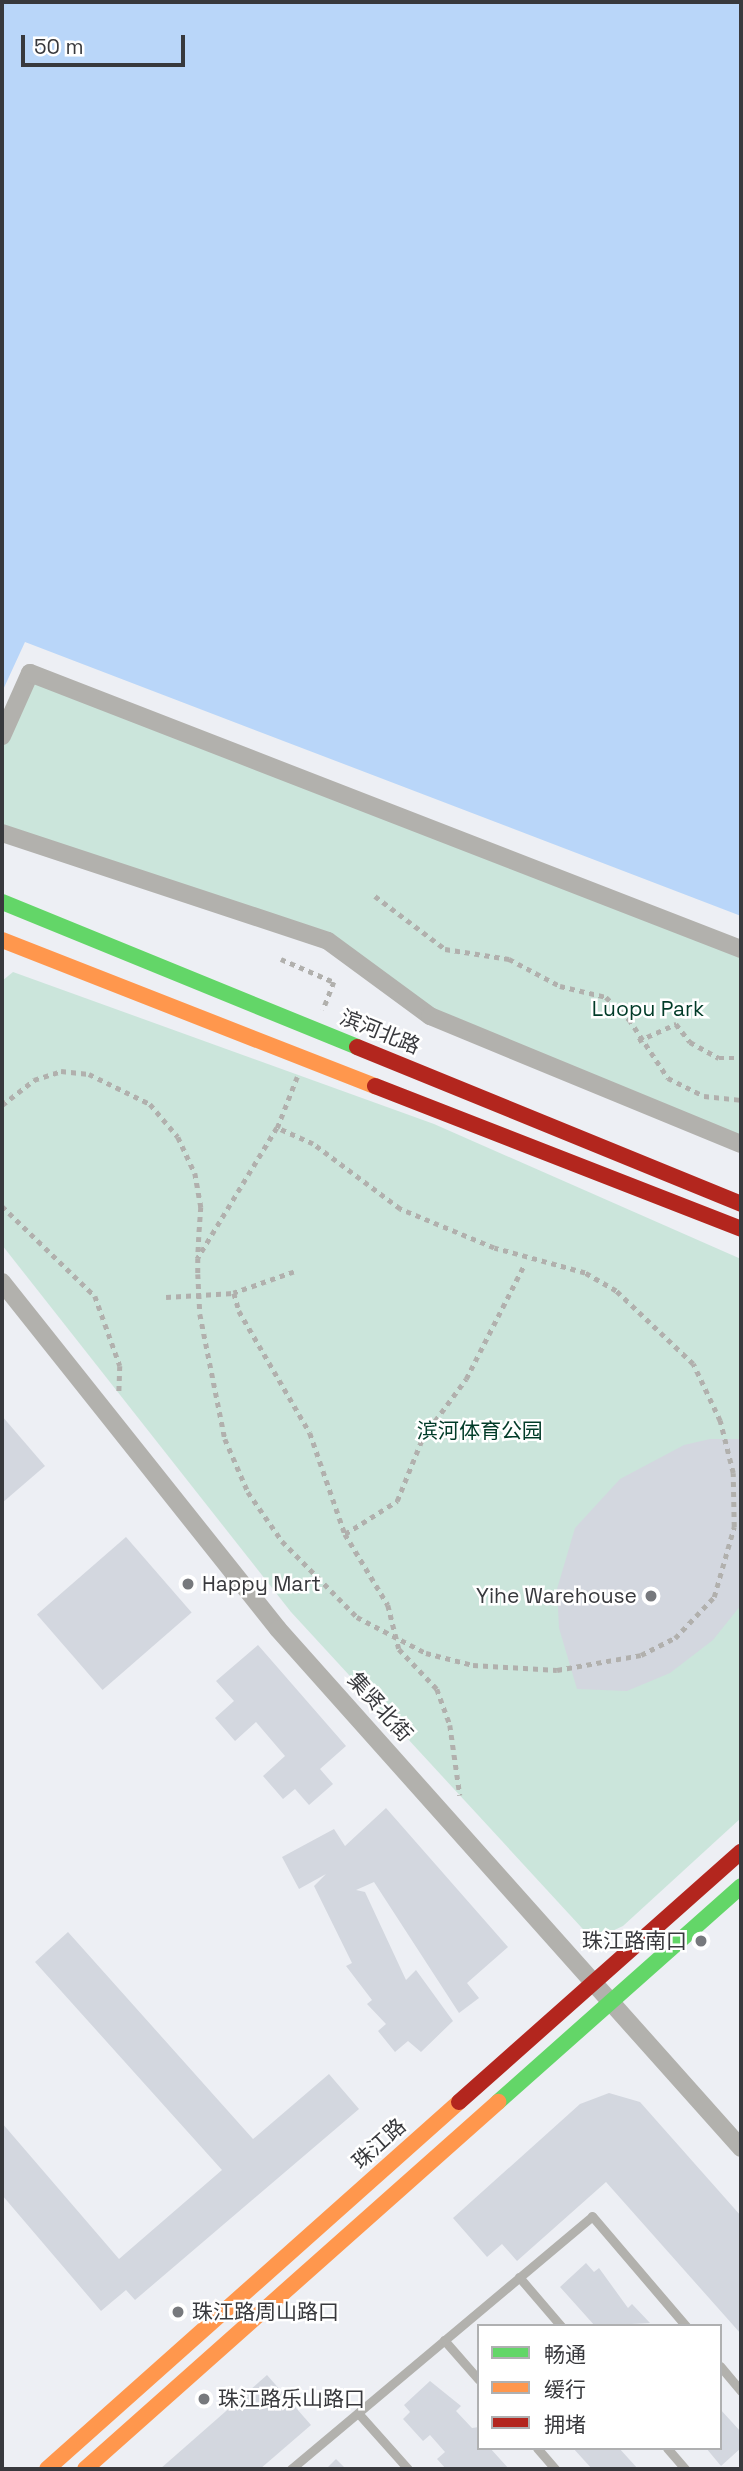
<!DOCTYPE html>
<meta charset="utf-8">
<style>
body{margin:0}
#map{position:relative;width:743px;height:2471px;overflow:hidden;background:#edeff4;font-family:"Space Grotesk","Noto Sans SC",sans-serif}
div>[style]{position:absolute}
.green>*{inset:0;background:#cbe5db}
.water>*{inset:0;background:#b9d6f9}
.building>*{inset:0;background:#d3d7df;transform-origin:0 0}
.path>*{height:4.5px;margin-top:-2.25px;transform-origin:0;background:repeating-linear-gradient(90deg,#b1b0ad 0 5px,transparent 0 10px)}
.lane>*{height:9px;margin:-4.5px;padding:0 4.5px;transform-origin:4.5px;border-radius:4.5px;background:#b2b1ad}
.street>*{height:18px;margin:-9px;padding:0 9px;transform-origin:9px;border-radius:9px;background:#b2b1ad}
.fast>*{height:16px;margin:-8px;padding:0 8px;transform-origin:8px;border-radius:8px;background:#63d668}
.slow>*{height:16px;margin:-8px;padding:0 8px;transform-origin:8px;border-radius:8px;background:#ff974d}
.jam>*{height:16px;margin:-8px;padding:0 8px;transform-origin:8px;border-radius:8px;background:#b3261e}
.dots>*{width:19px;height:19px;translate:-50% -50%;box-sizing:border-box;border:4px solid #fff;border-radius:50%}
span{translate:-50% -50%;white-space:nowrap;text-align:center;line-height:1.15;-webkit-text-stroke:5px #fff;paint-order:stroke}
.park-label{font-size:21px;color:#013b28}
.street-label{font-size:21px;color:#38393d}
.poi-label{font-size:21px;color:#38393d}
.left{translate:0 -50%;text-align:left}
.right{translate:-100% -50%;text-align:right}
.frame{position:absolute;inset:0;border:4px solid #38393d;pointer-events:none}
.legend{position:absolute;left:477px;top:2324px;width:245px;height:126px;box-sizing:border-box;background:#fff;border:2px solid #afb0b1;margin:0;padding:9px 12px;list-style:none;font-size:21px;color:#38393d}
.legend li{display:flex;align-items:center;gap:14px;height:35px}
.legend b{width:35px;border:2px solid #afb0b1}
.scale{position:absolute;left:21px;top:35px;width:164px;height:32px;box-sizing:border-box;border:4px solid #38393d;border-top:0;padding-left:9px;font-size:21px;line-height:24px;white-space:nowrap;color:#38393d;-webkit-text-stroke:5px #fff;paint-order:stroke}
</style>
<div id="map">
<div class="green">
<div style="clip-path:polygon(30px 673px,741px 949px,741px 1144px,430px 1016px,328px 941px,2px 833px,2px 736px)"></div>
<div style="clip-path:polygon(13px 972px,434px 1124px,741px 1259px,741px 1818px,623px 1926px,593px 1940px,291px 1612px,2px 1245px,2px 981px)"></div>
</div>
<div class="water">
<div style="clip-path:polygon(2px 2px,741px 2px,741px 916px,25px 642px,2px 692px)"></div>
</div>
<div class="building">
<div style="clip-path:polygon(2px 1416px,45px 1466px,2px 1503px)"></div>
<div style="clip-path:polygon(710px 1439px,741px 1439px,741px 1605px,713px 1640px,670px 1673px,627px 1691px,577px 1689px,559px 1628px,557px 1589px,575px 1528px,620px 1479px,684px 1445px)"></div>
<div style="left:126px;top:1537px;width:100px;height:118px;rotate:49deg"></div>
<div style="clip-path:polygon(258px 1645px,346px 1746px,320px 1769px,333px 1784px,309px 1805px,295px 1789px,283px 1799px,263px 1776px,285px 1756px,256px 1722px,235px 1741px,215px 1718px,234px 1701px,216px 1681px)"></div>
<div style="clip-path:polygon(386px 1808px,508px 1947px,467px 1983px,479px 1998px,459px 2013px,374px 1882px,356px 1890px,365px 1892px,406px 1980px,416px 1970px,453px 2021px,421px 2052px,408px 2041px,395px 2052px,378px 2031px,386px 2024px,367px 2004px,372px 2000px,346px 1966px,352px 1963px,314px 1886px,326px 1874px,299px 1889px,282px 1857px,334px 1829px,345px 1846px)"></div>
<div style="clip-path:polygon(68px 1932px,253px 2139px,329px 2074px,359px 2109px,135px 2300px,126px 2290px,101px 2311px,2px 2195px,2px 2123px,119px 2259px,222px 2170px,35px 1962px)"></div>
<div style="clip-path:polygon(609px 2093px,640px 2102px,741px 2216px,741px 2334px,606px 2182px,517px 2261px,502px 2244px,487px 2257px,453px 2218px,580px 2104px)"></div>
<div style="clip-path:polygon(586px 2263px,594px 2272px,599px 2268px,628px 2308px,632px 2304px,650px 2323px,595px 2326px,560px 2287px)"></div>
<div style="clip-path:polygon(267px 2375px,311px 2425px,260px 2469px,160px 2469px)"></div>
<div style="clip-path:polygon(430px 2381px,461px 2406px,456px 2411px,472px 2428px,479px 2427px,479px 2448px,490px 2448px,509px 2469px,446px 2469px,437px 2459px,445px 2452px,430px 2435px,423px 2441px,403px 2419px,410px 2412px,404px 2405px)"></div>
<div style="clip-path:polygon(720px 2409px,741px 2432px,741px 2448px,721px 2466px,706px 2448px,720px 2448px)"></div>
<div style="clip-path:polygon(573px 2448px,619px 2448px,638px 2469px,592px 2469px)"></div>
<div style="clip-path:polygon(336px 2459px,346px 2469px,326px 2469px)"></div>
</div>
<div class="path">
<div style="left:375px;top:896px;width:88px;rotate:37.1deg"></div>
<div style="left:445px;top:949px;width:65px;rotate:8.9deg"></div>
<div style="left:509px;top:959px;width:58px;rotate:27.9deg"></div>
<div style="left:560px;top:986px;width:47px;rotate:13.4deg"></div>
<div style="left:606px;top:997px;width:32px;rotate:44deg"></div>
<div style="left:629px;top:1019px;width:71px;rotate:56.5deg"></div>
<div style="left:668px;top:1078px;width:40px;rotate:26.6deg"></div>
<div style="left:704px;top:1096px;width:37px;rotate:6deg"></div>
<div style="left:281px;top:959px;width:58px;rotate:23.5deg"></div>
<div style="left:334px;top:982px;width:30px;rotate:111deg"></div>
<div style="left:638px;top:1041px;width:42px;rotate:-24.1deg"></div>
<div style="left:676px;top:1024px;width:23px;rotate:52deg"></div>
<div style="left:690px;top:1042px;width:33px;rotate:29deg"></div>
<div style="left:719px;top:1058px;width:22px"></div>
<div style="left:2px;top:1105px;width:41px;rotate:-38deg"></div>
<div style="left:34px;top:1080px;width:28px;rotate:-18deg"></div>
<div style="left:61px;top:1071px;width:28px;rotate:6deg"></div>
<div style="left:89px;top:1074px;width:68px;rotate:26.2deg"></div>
<div style="left:150px;top:1104px;width:43px;rotate:49.7deg"></div>
<div style="left:178px;top:1137px;width:40px;rotate:65deg"></div>
<div style="left:195px;top:1173px;width:35px;rotate:80deg"></div>
<div style="left:201px;top:1207px;width:30px;rotate:94deg"></div>
<div style="left:199px;top:1237px;width:21px;rotate:93deg"></div>
<div style="left:198px;top:1258px;width:16px;rotate:90deg"></div>
<div style="left:198px;top:1274px;width:40px;rotate:87.1deg"></div>
<div style="left:200px;top:1314px;width:127px;rotate:78.7deg"></div>
<div style="left:225px;top:1439px;width:58px;rotate:66.5deg"></div>
<div style="left:248px;top:1492px;width:60px;rotate:55.2deg"></div>
<div style="left:282px;top:1541px;width:107px;rotate:45.4deg"></div>
<div style="left:357px;top:1617px;width:78px;rotate:27.6deg"></div>
<div style="left:426px;top:1653px;width:49px;rotate:14.3deg"></div>
<div style="left:473px;top:1665px;width:84px;rotate:3.4deg"></div>
<div style="left:557px;top:1670px;width:85px;rotate:-10.1deg"></div>
<div style="left:641px;top:1655px;width:38px;rotate:-27deg"></div>
<div style="left:675px;top:1638px;width:57px;rotate:-46.4deg"></div>
<div style="left:714px;top:1597px;width:73px;rotate:-74.1deg"></div>
<div style="left:734px;top:1527px;width:54px;rotate:-91.1deg"></div>
<div style="left:733px;top:1473px;width:54px;rotate:-104deg"></div>
<div style="left:720px;top:1421px;width:63px;rotate:-115.3deg"></div>
<div style="left:693px;top:1364px;width:106px;rotate:-136.5deg"></div>
<div style="left:616px;top:1291px;width:36px;rotate:-150deg"></div>
<div style="left:585px;top:1273px;width:94px;rotate:-164.6deg"></div>
<div style="left:494px;top:1248px;width:102px;rotate:-157.5deg"></div>
<div style="left:400px;top:1209px;width:109px;rotate:-143.2deg"></div>
<div style="left:313px;top:1144px;width:39px;rotate:-156deg"></div>
<div style="left:277px;top:1128px;width:152px;rotate:121.3deg"></div>
<div style="left:277px;top:1128px;width:55px;rotate:-68.6deg"></div>
<div style="left:2px;top:1206px;width:129px;rotate:44.1deg"></div>
<div style="left:95px;top:1296px;width:74px;rotate:70.3deg"></div>
<div style="left:120px;top:1366px;width:27px;rotate:92deg"></div>
<div style="left:294px;top:1272px;width:64px;rotate:160.7deg"></div>
<div style="left:234px;top:1293px;width:19px;rotate:74deg"></div>
<div style="left:239px;top:1311px;width:141px;rotate:59.8deg"></div>
<div style="left:310px;top:1433px;width:107px;rotate:70.9deg"></div>
<div style="left:345px;top:1534px;width:83px;rotate:58.8deg"></div>
<div style="left:388px;top:1605px;width:45px;rotate:76deg"></div>
<div style="left:399px;top:1649px;width:55px;rotate:46.5deg"></div>
<div style="left:437px;top:1689px;width:38px;rotate:70deg"></div>
<div style="left:450px;top:1725px;width:71px;rotate:81.9deg"></div>
<div style="left:166px;top:1297px;width:68px;rotate:-3.4deg"></div>
<div style="left:345px;top:1534px;width:62px;rotate:-32.4deg"></div>
<div style="left:397px;top:1501px;width:69px;rotate:-67.9deg"></div>
<div style="left:423px;top:1437px;width:72px;rotate:-53.4deg"></div>
<div style="left:466px;top:1379px;width:128px;rotate:-63deg"></div>
</div>
<div class="lane">
<div style="left:519px;top:2277px;width:65px;rotate:49.4deg"></div>
<div style="left:444px;top:2340px;width:53px;rotate:48.8deg"></div>
<div style="left:720px;top:2366px;width:33px;rotate:50deg"></div>
<div style="left:358px;top:2413px;width:75px;rotate:48.2deg"></div>
<div style="left:537px;top:2448px;width:28px;rotate:49deg"></div>
<div style="left:667px;top:2448px;width:28px;rotate:49deg"></div>
<div style="left:291px;top:2469px;width:393px;rotate:-40deg"></div>
<div style="left:592px;top:2216px;width:145px;rotate:49.5deg"></div>
</div>
<div class="street">
<div style="left:2px;top:736px;width:69px;rotate:-66deg"></div>
<div style="left:30px;top:673px;width:763px;rotate:21.22deg"></div>
<div style="left:2px;top:833px;width:343px;rotate:18.3deg"></div>
<div style="left:328px;top:941px;width:127px;rotate:36.3deg"></div>
<div style="left:430px;top:1016px;width:336px;rotate:22.4deg"></div>
<div style="left:2px;top:1282px;width:443px;rotate:51.5deg"></div>
<div style="left:278px;top:1629px;width:696px;rotate:48.26deg"></div>
</div>
<div class="fast">
<div style="left:2px;top:902px;width:383px;rotate:22.2deg"></div>
<div style="left:498px;top:2102px;width:325px;rotate:-41.6deg"></div>
</div>
<div class="slow">
<div style="left:2px;top:940px;width:401px;rotate:21.4deg"></div>
<div style="left:47px;top:2469px;width:552px;rotate:-41.69deg"></div>
<div style="left:85px;top:2469px;width:553px;rotate:-41.62deg"></div>
</div>
<div class="jam">
<div style="left:357px;top:1047px;width:415px;rotate:22.2deg"></div>
<div style="left:375px;top:1086px;width:393px;rotate:21.3deg"></div>
<div style="left:459px;top:2102px;width:377px;rotate:-41.6deg"></div>
</div>
<div class="dots">
<div style="left:188px;top:1584px;background:#77797d"></div>
<div style="left:651px;top:1596px;background:#77797d"></div>
<div style="left:701px;top:1941px;background:#77797d"></div>
<div style="left:178px;top:2312px;background:#77797d"></div>
<div style="left:204px;top:2399px;background:#77797d"></div>
</div>
<div class="park-label">
<span style="left:648px;top:1009px">Luopu Park</span>
<span style="left:480px;top:1431px">滨河体育公园</span>
</div>
<div class="street-label">
<span style="left:380px;top:1032px;rotate:22deg">滨河北路</span>
<span style="left:380px;top:1707px;rotate:48deg">集贤北街</span>
<span style="left:379px;top:2144px;rotate:-42deg">珠江路</span>
</div>
<div class="poi-label">
<span class="left" style="left:202px;top:1584px">Happy Mart</span>
<span class="right" style="left:637px;top:1596px">Yihe Warehouse</span>
<span class="right" style="left:687px;top:1941px">珠江路南口</span>
<span class="left" style="left:192px;top:2312px">珠江路周山路口</span>
<span class="left" style="left:218px;top:2399px">珠江路乐山路口</span>
</div>
<div class="frame"></div>
<ul class="legend">
<li><b style="height:9px;background:#63d668"></b>畅通</li>
<li><b style="height:9px;background:#ff974d"></b>缓行</li>
<li><b style="height:9px;background:#b3261e"></b>拥堵</li>
</ul>
<div class="scale">50 m</div>
</div>
